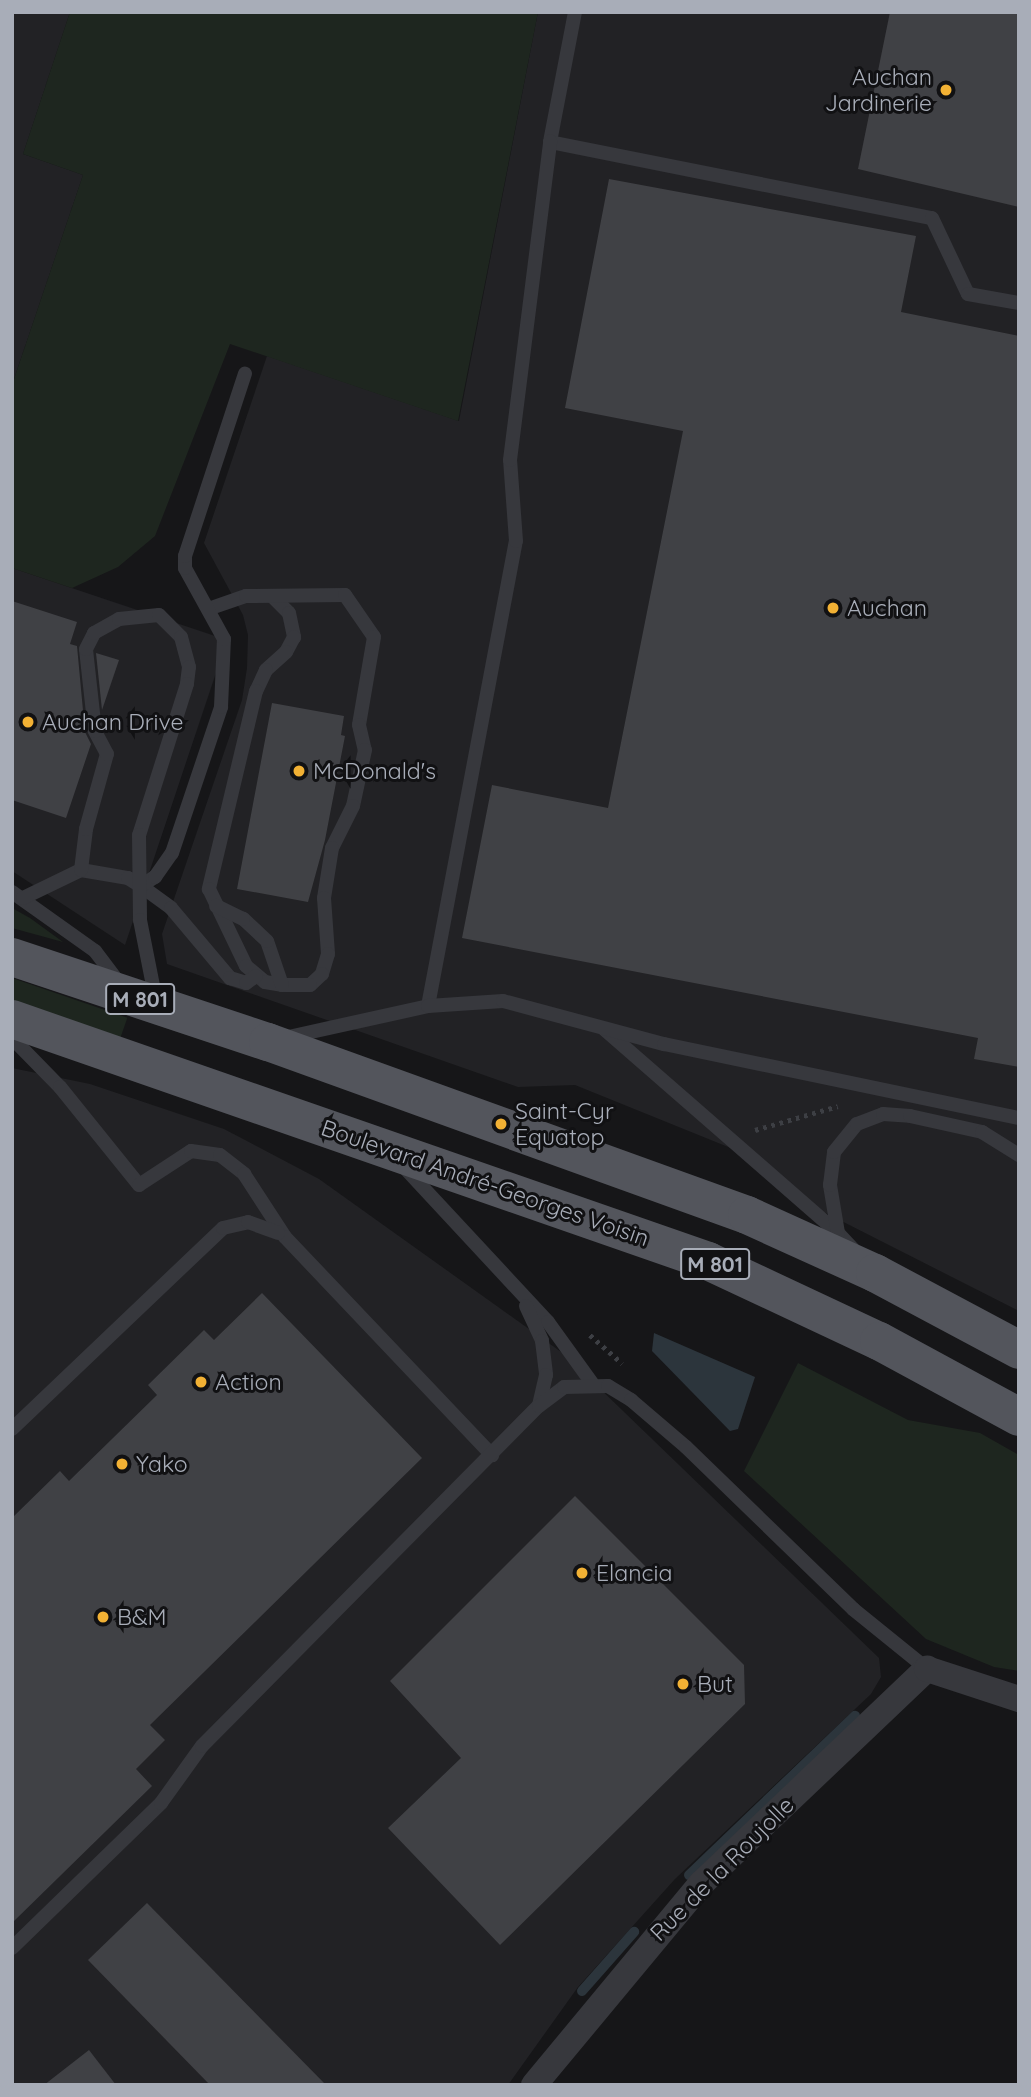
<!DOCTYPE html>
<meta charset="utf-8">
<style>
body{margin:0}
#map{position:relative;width:1031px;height:2097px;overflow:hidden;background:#161618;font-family:Quicksand,sans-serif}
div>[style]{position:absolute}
.built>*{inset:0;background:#222225}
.green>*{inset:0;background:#1e261f;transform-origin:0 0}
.water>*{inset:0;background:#2c353c}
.stream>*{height:10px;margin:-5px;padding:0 5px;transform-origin:5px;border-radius:5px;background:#2c353c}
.building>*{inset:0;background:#404145}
.path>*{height:4.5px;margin-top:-2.25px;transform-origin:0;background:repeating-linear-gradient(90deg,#3d3f44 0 3.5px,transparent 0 8.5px)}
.service>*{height:14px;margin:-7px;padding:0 7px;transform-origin:7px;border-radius:7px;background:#37383d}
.minor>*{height:26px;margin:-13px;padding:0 13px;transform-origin:13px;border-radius:13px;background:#37383d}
.primary>*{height:38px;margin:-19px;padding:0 19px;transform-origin:19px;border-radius:19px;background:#53555c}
.dots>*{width:19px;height:19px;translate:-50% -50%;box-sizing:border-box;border:4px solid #111113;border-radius:50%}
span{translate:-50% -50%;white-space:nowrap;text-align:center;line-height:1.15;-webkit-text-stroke:6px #111113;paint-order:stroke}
.shield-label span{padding:2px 5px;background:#111113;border:2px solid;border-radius:5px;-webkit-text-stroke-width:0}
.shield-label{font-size:21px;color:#a8adb8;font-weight:700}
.poi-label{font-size:23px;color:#a8adb8}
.right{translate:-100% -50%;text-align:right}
.left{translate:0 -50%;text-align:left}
.street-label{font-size:23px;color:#a8adb8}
.frame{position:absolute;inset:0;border:14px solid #a8adb8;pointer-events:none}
</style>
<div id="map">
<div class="built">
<div style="clip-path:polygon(12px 12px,70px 12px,23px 154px,83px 175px,12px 385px)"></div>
<div style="clip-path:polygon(538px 12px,1019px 12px,1019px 1311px,808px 1204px,765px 1162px,575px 1085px,518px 1087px,167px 964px,162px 934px,242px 700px,247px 668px,248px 635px,243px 615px,204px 543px,267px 356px,459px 421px)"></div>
<div style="clip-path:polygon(12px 568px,227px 640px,125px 945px,12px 871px)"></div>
<div style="clip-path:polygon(12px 1068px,90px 1084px,224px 1129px,319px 1179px,564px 1354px,879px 1658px,881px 1677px,871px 1694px,675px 1879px,578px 1987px,508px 2085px,12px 2085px)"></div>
</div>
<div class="green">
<div style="clip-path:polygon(70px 12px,538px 12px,458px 421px,230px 344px,155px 536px,118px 567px,72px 588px,12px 568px,12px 385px,83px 175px,23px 154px)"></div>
<div style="clip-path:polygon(12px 908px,30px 918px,63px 942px,12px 928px)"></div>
<div style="left:12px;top:978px;width:122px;height:21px;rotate:19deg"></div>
<div style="clip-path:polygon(798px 1363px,908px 1420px,980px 1433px,1019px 1455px,1019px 1671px,994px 1667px,926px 1639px,744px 1471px)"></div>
</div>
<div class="water">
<div style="clip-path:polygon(654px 1333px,755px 1377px,738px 1429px,730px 1431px,652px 1351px)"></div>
</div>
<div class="stream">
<div style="left:689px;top:1875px;width:230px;rotate:-43.8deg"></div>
<div style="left:582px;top:1991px;width:79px;rotate:-48.6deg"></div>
</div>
<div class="building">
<div style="clip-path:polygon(890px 12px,1019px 12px,1019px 207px,858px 169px)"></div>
<div style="clip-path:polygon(609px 179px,916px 236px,901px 312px,1019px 336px,1019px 1067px,974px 1059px,978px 1038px,462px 938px,492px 785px,608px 808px,683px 431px,565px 408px)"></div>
<div style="clip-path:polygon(12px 601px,77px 622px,70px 644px,77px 646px,85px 732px,91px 744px,66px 818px,12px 800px)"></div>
<div style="clip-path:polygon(96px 653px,119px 660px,102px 710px)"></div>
<div style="clip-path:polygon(272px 703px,344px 716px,341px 735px,345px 736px,325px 840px,308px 902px,237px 889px)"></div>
<div style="clip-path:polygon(262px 1293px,422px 1458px,150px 1725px,165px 1740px,136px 1769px,152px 1786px,12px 1923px,12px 1518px,60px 1471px,69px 1481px,157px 1395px,148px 1385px,204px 1330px,214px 1340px)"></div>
<div style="clip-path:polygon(575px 1496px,744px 1665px,745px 1704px,500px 1945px,388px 1828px,461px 1758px,390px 1681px)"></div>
<div style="clip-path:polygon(147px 1903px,326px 2085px,210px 2085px,88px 1960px)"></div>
<div style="clip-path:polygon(89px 2050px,116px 2085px,44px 2085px)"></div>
</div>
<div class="path">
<div style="left:755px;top:1130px;width:86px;rotate:-16.1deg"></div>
<div style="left:590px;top:1335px;width:43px;rotate:41.2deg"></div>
</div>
<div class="service">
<div style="left:575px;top:12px;width:132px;rotate:100.9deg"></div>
<div style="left:550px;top:142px;width:389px;rotate:11.3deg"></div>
<div style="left:932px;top:218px;width:84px;rotate:64.7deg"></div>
<div style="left:968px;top:294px;width:52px;rotate:10deg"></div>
<div style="left:272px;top:596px;width:24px;rotate:45deg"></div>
<div style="left:289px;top:613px;width:25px;rotate:78deg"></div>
<div style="left:294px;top:637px;width:17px;rotate:118deg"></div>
<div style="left:286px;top:652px;width:27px;rotate:138deg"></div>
<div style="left:266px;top:670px;width:23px;rotate:115deg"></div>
<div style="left:256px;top:691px;width:204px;rotate:103.4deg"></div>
<div style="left:209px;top:889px;width:85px;rotate:64.3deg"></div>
<div style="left:246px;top:966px;width:25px;rotate:40deg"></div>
<div style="left:265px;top:982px;width:17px;rotate:10deg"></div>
<div style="left:211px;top:608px;width:37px;rotate:-19deg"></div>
<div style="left:246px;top:596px;width:99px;rotate:-0.6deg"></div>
<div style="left:345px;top:595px;width:51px;rotate:55.4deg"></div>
<div style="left:374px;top:637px;width:89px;rotate:99.7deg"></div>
<div style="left:359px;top:725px;width:26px;rotate:77deg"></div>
<div style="left:365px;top:750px;width:57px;rotate:102.1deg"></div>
<div style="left:353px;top:806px;width:47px;rotate:116.6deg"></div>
<div style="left:332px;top:848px;width:51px;rotate:99.1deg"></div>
<div style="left:324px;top:898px;width:56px;rotate:85.9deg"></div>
<div style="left:328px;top:954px;width:21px;rotate:107deg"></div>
<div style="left:322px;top:974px;width:16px;rotate:137deg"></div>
<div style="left:310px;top:985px;width:28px;rotate:180deg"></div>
<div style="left:282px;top:985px;width:46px;rotate:-108.8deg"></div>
<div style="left:267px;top:941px;width:33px;rotate:-137deg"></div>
<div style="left:243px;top:919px;width:30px;rotate:-154deg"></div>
<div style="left:81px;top:870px;width:48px;rotate:9.7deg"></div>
<div style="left:128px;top:878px;width:15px;rotate:32deg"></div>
<div style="left:141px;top:886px;width:37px;rotate:36deg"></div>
<div style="left:171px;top:908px;width:92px;rotate:49.9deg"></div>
<div style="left:230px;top:978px;width:17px;rotate:17deg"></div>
<div style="left:246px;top:983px;width:12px;rotate:-35deg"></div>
<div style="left:141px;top:886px;width:17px;rotate:-33deg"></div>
<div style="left:155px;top:877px;width:29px;rotate:-55deg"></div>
<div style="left:172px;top:853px;width:154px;rotate:-71.4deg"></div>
<div style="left:221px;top:707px;width:68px;rotate:-87.5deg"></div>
<div style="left:224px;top:639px;width:81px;rotate:-118.8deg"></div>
<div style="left:185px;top:568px;width:12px;rotate:-90deg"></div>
<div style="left:185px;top:556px;width:192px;rotate:-71.8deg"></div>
<div style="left:12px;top:892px;width:102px;rotate:35.4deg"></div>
<div style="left:95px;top:951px;width:41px;rotate:52.9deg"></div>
<div style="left:23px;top:898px;width:64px;rotate:-25.8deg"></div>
<div style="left:81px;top:870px;width:41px;rotate:-83deg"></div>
<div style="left:86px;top:829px;width:78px;rotate:-74.4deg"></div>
<div style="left:107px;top:754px;width:26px;rotate:-118deg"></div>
<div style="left:95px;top:731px;width:82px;rotate:-96.3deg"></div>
<div style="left:86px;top:649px;width:18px;rotate:-63deg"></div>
<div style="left:94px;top:633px;width:29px;rotate:-29deg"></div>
<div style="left:119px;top:619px;width:40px;rotate:-5.7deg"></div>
<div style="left:159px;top:615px;width:31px;rotate:45deg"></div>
<div style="left:181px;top:637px;width:31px;rotate:75deg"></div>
<div style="left:189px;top:667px;width:17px;rotate:97deg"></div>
<div style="left:187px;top:684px;width:158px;rotate:107.6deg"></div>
<div style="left:139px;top:835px;width:85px;rotate:89.3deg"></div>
<div style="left:140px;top:920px;width:83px;rotate:78.8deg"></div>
<div style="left:428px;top:1006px;width:473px;rotate:-79.3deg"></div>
<div style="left:516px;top:541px;width:81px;rotate:-94.2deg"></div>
<div style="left:510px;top:460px;width:321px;rotate:-82.8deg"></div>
<div style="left:604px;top:1029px;width:310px;rotate:41.1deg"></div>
<div style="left:12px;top:1038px;width:69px;rotate:45.6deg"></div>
<div style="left:60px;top:1087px;width:126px;rotate:51.1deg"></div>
<div style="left:139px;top:1185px;width:62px;rotate:-33.2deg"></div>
<div style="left:191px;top:1151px;width:29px;rotate:8deg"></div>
<div style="left:220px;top:1155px;width:31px;rotate:38deg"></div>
<div style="left:244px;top:1174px;width:75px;rotate:56.9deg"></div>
<div style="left:285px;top:1237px;width:301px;rotate:46.5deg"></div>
<div style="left:284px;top:1038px;width:148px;rotate:-12.5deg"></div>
<div style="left:428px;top:1006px;width:75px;rotate:-3.8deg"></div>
<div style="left:503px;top:1001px;width:167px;rotate:15deg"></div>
<div style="left:664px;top:1044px;width:363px;rotate:11.8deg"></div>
<div style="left:403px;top:1166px;width:213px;rotate:47.1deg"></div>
<div style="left:548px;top:1322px;width:75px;rotate:54.2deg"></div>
<div style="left:853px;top:1249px;width:22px;rotate:-133deg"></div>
<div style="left:838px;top:1233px;width:49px;rotate:-99.5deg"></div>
<div style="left:830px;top:1185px;width:33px;rotate:-83deg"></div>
<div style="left:834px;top:1152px;width:36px;rotate:-51deg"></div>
<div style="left:857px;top:1124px;width:28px;rotate:-21deg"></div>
<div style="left:883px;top:1114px;width:27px;rotate:4deg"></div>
<div style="left:910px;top:1116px;width:74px;rotate:12.5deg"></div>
<div style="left:982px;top:1132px;width:44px;rotate:31.9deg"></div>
<div style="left:526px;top:1306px;width:38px;rotate:65deg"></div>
<div style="left:542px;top:1341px;width:34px;rotate:83deg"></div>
<div style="left:546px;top:1375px;width:32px;rotate:103deg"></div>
<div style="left:12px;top:1429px;width:291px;rotate:-43.6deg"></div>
<div style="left:223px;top:1228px;width:26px;rotate:-13deg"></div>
<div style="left:248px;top:1222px;width:32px;rotate:20deg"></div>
<div style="left:12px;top:1948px;width:208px;rotate:-44.2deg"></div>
<div style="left:161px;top:1803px;width:70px;rotate:-54.3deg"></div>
<div style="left:202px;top:1746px;width:479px;rotate:-45.3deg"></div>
<div style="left:539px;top:1406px;width:31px;rotate:-37deg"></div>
<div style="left:564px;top:1387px;width:44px;rotate:-1.3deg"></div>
<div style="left:608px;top:1386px;width:27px;rotate:31deg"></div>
<div style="left:631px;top:1400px;width:72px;rotate:40.5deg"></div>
<div style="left:686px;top:1447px;width:233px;rotate:44.1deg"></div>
<div style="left:853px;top:1609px;width:95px;rotate:39deg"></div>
</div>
<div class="minor">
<div style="left:534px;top:2085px;width:263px;rotate:-50.3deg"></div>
<div style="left:702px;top:1883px;width:311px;rotate:-43.6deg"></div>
<div style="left:927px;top:1669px;width:97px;rotate:18.1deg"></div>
</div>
<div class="primary">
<div style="left:12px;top:957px;width:270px;rotate:18.4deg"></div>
<div style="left:268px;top:1042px;width:509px;rotate:19.86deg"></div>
<div style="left:747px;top:1215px;width:141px;rotate:24.4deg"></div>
<div style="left:875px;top:1273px;width:163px;rotate:28.1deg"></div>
<div style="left:12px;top:1019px;width:737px;rotate:19.17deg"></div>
<div style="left:708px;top:1261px;width:189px;rotate:25.1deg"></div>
<div style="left:879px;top:1341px;width:159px;rotate:28.5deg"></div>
</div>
<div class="dots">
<div style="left:946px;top:90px;background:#f2b134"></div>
<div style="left:833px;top:608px;background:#f2b134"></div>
<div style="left:28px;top:722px;background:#f2b134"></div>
<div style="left:299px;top:771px;background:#f2b134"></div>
<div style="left:501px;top:1124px;background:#f2b134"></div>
<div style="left:201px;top:1382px;background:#f2b134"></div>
<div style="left:122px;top:1464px;background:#f2b134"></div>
<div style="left:582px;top:1573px;background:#f2b134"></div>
<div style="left:103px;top:1617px;background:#f2b134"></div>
<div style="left:683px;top:1684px;background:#f2b134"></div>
</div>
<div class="shield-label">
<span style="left:140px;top:999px">M 801</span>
<span style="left:715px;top:1264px">M 801</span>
</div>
<div class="poi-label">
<span class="right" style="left:932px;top:90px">Auchan<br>Jardinerie</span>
<span class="left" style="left:847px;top:608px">Auchan</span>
<span class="left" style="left:42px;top:722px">Auchan Drive</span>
<span class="left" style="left:313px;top:771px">McDonald's</span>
<span class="left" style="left:515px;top:1124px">Saint-Cyr<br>Equatop</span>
<span class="left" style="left:215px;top:1382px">Action</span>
<span class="left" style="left:136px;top:1464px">Yako</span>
<span class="left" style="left:596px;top:1573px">Elancia</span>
<span class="left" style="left:117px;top:1617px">B&amp;M</span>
<span class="left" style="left:697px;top:1684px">But</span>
</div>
<div class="street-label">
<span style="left:485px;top:1183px;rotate:19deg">Boulevard André-Georges Voisin</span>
<span style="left:722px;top:1869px;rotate:-45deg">Rue de la Roujolle</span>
</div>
<div class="frame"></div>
</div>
